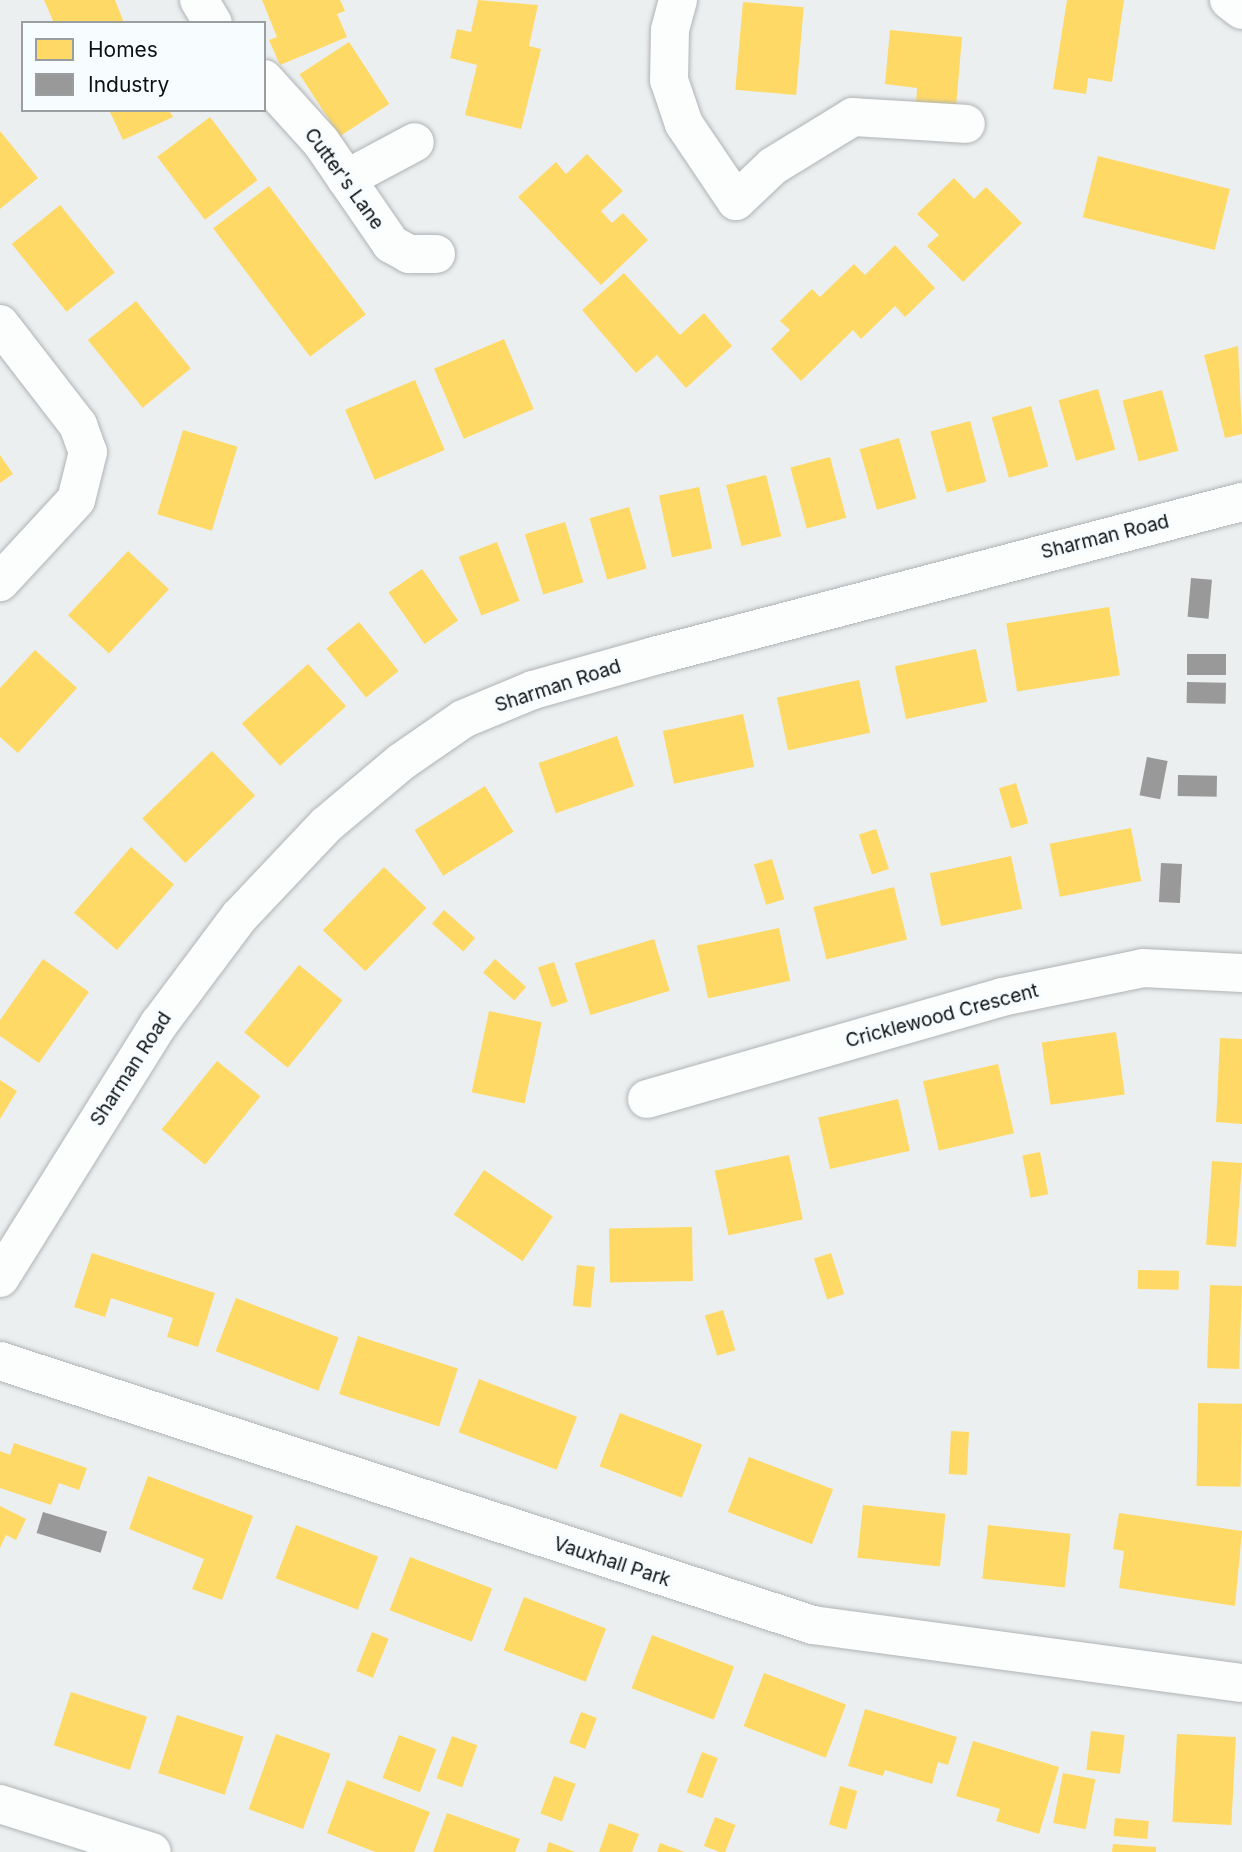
<!DOCTYPE html>
<style>
body{margin:0}
#map{position:relative;width:1242px;height:1852px;overflow:hidden;background:#ebeff0;font-family:Inter,sans-serif}
div>[style]{position:absolute}
.homes>*{inset:0;background:#ffd966;transform-origin:0 0}
.industry>*{inset:0;background:#999;transform-origin:0 0}
.roads{filter:drop-shadow(0 0 2px #b0b3b4) drop-shadow(0 0 2px #b0b3b4)}
.minor>*{height:38px;margin:-19px;padding:0 19px;transform-origin:19px;border-radius:19px;background:#fcfdfd}
span{translate:-50% -50%;white-space:nowrap;text-align:center;line-height:1.15;-webkit-text-stroke:7px #f7fdff;paint-order:stroke}
.street-label{font-size:19px;color:#0e1011}
.legend{position:absolute;left:21px;top:21px;width:245px;height:91px;box-sizing:border-box;background:#f7fdff;border:2px solid #9a9ea0;margin:0;padding:9px 12px;list-style:none;font-size:21px;color:#0e1011}
.legend li{display:flex;align-items:center;gap:14px;height:35px}
.legend b{width:35px;border:2px solid #9a9ea0}
</style>
<div id="map">
<div class="homes">
<div style="clip-path:polygon(44px 0,115px 0,124px 23px,54px 23px)"></div>
<div style="clip-path:polygon(262px 0,340px 0,345px 11px,337px 14px,347px 37px,280px 65px,269px 40px,277px 37px)"></div>
<div style="clip-path:polygon(478px 0,538px 5px,529px 46px,541px 49px,521px 129px,465px 115px,477px 65px,450px 58px,457px 29px,471px 32px)"></div>
<div style="clip-path:polygon(1067px 0,1124px 0,1112px 82px,1088px 78px,1086px 94px,1053px 89px)"></div>
<div style="left:743px;top:2px;width:61px;height:88px;rotate:5deg"></div>
<div style="clip-path:polygon(890px 30px,962px 37px,956px 107px,916px 104px,917px 88px,885px 84px)"></div>
<div style="left:349px;top:42px;width:74px;height:59px;rotate:57deg"></div>
<div style="clip-path:polygon(109px 110px,169px 110px,173px 117px,123px 140px)"></div>
<div style="left:210px;top:117px;width:79px;height:66px;rotate:53deg"></div>
<div style="clip-path:polygon(0 131px,38px 178px,0 209px)"></div>
<div style="clip-path:polygon(587px 154px,623px 191px,601px 211px,612px 223px,623px 213px,648px 240px,601px 285px,518px 197px,556px 162px,566px 174px)"></div>
<div style="left:1098px;top:156px;width:136px;height:63px;rotate:14deg"></div>
<div style="clip-path:polygon(954px 178px,974px 199px,986px 187px,1022px 223px,963px 282px,927px 246px,939px 235px,917px 214px)"></div>
<div style="left:269px;top:186px;width:161px;height:70px;rotate:53deg"></div>
<div style="left:60px;top:205px;width:87px;height:62px;rotate:51deg"></div>
<div style="clip-path:polygon(895px 245px,935px 288px,905px 317px,895px 306px,861px 339px,853px 330px,801px 381px,771px 349px,790px 330px,780px 321px,812px 289px,820px 297px,854px 264px,865px 275px)"></div>
<div style="clip-path:polygon(624px 273px,680px 335px,704px 313px,732px 346px,686px 388px,657px 355px,636px 373px,582px 310px)"></div>
<div style="left:136px;top:301px;width:87px;height:62px;rotate:51deg"></div>
<div style="left:504px;top:339px;width:76px;height:76px;rotate:67deg"></div>
<div style="clip-path:polygon(1238px 346px,1242px 434px,1225px 438px,1204px 355px)"></div>
<div style="left:415px;top:380px;width:76px;height:76px;rotate:67deg"></div>
<div style="left:1098px;top:389px;width:63px;height:41px;rotate:74deg"></div>
<div style="left:1162px;top:390px;width:63px;height:41px;rotate:75deg"></div>
<div style="left:1031px;top:406px;width:63px;height:41px;rotate:74deg"></div>
<div style="left:970px;top:421px;width:63px;height:41px;rotate:75deg"></div>
<div style="left:183px;top:430px;width:57px;height:88px;rotate:17deg"></div>
<div style="left:899px;top:438px;width:63px;height:41px;rotate:74deg"></div>
<div style="clip-path:polygon(0 455px,13px 474px,0 483px)"></div>
<div style="left:830px;top:457px;width:63px;height:41px;rotate:75deg"></div>
<div style="left:766px;top:475px;width:63px;height:41px;rotate:76deg"></div>
<div style="left:699px;top:487px;width:63px;height:41px;rotate:78deg"></div>
<div style="left:629px;top:507px;width:64px;height:41px;rotate:74deg"></div>
<div style="left:565px;top:522px;width:63px;height:42px;rotate:73deg"></div>
<div style="left:497px;top:542px;width:63px;height:41px;rotate:69deg"></div>
<div style="left:128px;top:551px;width:56px;height:88px;rotate:43deg"></div>
<div style="left:422px;top:569px;width:63px;height:41px;rotate:55deg"></div>
<div style="left:1109px;top:607px;width:69px;height:104px;rotate:81deg"></div>
<div style="left:359px;top:622px;width:63px;height:42px;rotate:51deg"></div>
<div style="left:976px;top:649px;width:54px;height:83px;rotate:78deg"></div>
<div style="clip-path:polygon(35px 650px,77px 688px,18px 753px,0 737px,0 688px)"></div>
<div style="left:308px;top:664px;width:57px;height:89px;rotate:48deg"></div>
<div style="left:859px;top:680px;width:54px;height:84px;rotate:78deg"></div>
<div style="left:743px;top:714px;width:54px;height:82px;rotate:78deg"></div>
<div style="left:617px;top:736px;width:53px;height:83px;rotate:71deg"></div>
<div style="left:212px;top:751px;width:62px;height:97px;rotate:46deg"></div>
<div style="left:1016px;top:783px;width:42px;height:18px;rotate:73deg"></div>
<div style="left:485px;top:786px;width:54px;height:83px;rotate:58deg"></div>
<div style="left:1131px;top:828px;width:54px;height:83px;rotate:79deg"></div>
<div style="left:876px;top:829px;width:42px;height:18px;rotate:72deg"></div>
<div style="left:131px;top:847px;width:57px;height:87px;rotate:41deg"></div>
<div style="left:1011px;top:856px;width:54px;height:83px;rotate:78deg"></div>
<div style="left:772px;top:859px;width:42px;height:19px;rotate:73deg"></div>
<div style="left:384px;top:867px;width:59px;height:88px;rotate:44deg"></div>
<div style="left:894px;top:887px;width:54px;height:83px;rotate:76deg"></div>
<div style="left:444px;top:910px;width:42px;height:18px;rotate:42deg"></div>
<div style="left:779px;top:928px;width:54px;height:84px;rotate:78deg"></div>
<div style="left:654px;top:939px;width:54px;height:83px;rotate:73deg"></div>
<div style="clip-path:polygon(43px 959px,89px 992px,39px 1063px,0 1036px,0 1020px)"></div>
<div style="left:495px;top:959px;width:42px;height:18px;rotate:42deg"></div>
<div style="left:554px;top:962px;width:42px;height:17px;rotate:71deg"></div>
<div style="left:299px;top:965px;width:56px;height:87px;rotate:39deg"></div>
<div style="left:489px;top:1011px;width:54px;height:83px;rotate:12deg"></div>
<div style="left:1116px;top:1032px;width:63px;height:75px;rotate:82deg"></div>
<div style="clip-path:polygon(1220px 1038px,1242px 1039px,1242px 1124px,1216px 1122px)"></div>
<div style="left:217px;top:1061px;width:56px;height:88px;rotate:39deg"></div>
<div style="left:998px;top:1064px;width:71px;height:77px;rotate:77deg"></div>
<div style="clip-path:polygon(0 1080px,17px 1091px,0 1119px)"></div>
<div style="left:898px;top:1099px;width:53px;height:82px;rotate:77deg"></div>
<div style="left:1040px;top:1152px;width:43px;height:18px;rotate:79deg"></div>
<div style="left:789px;top:1155px;width:66px;height:76px;rotate:78deg"></div>
<div style="left:1212px;top:1161px;width:30px;height:84px;rotate:4deg"></div>
<div style="left:484px;top:1170px;width:83px;height:54px;rotate:34deg"></div>
<div style="left:692px;top:1227px;width:54px;height:83px;rotate:89deg"></div>
<div style="clip-path:polygon(92px 1253px,215px 1293px,198px 1347px,167px 1337px,173px 1318px,111px 1298px,105px 1317px,74px 1307px)"></div>
<div style="left:831px;top:1253px;width:43px;height:18px;rotate:72deg"></div>
<div style="left:577px;top:1265px;width:18px;height:41px;rotate:6deg"></div>
<div style="left:1138px;top:1270px;width:41px;height:19px;rotate:1deg"></div>
<div style="left:1210px;top:1285px;width:32px;height:83px;rotate:2deg"></div>
<div style="left:236px;top:1298px;width:110px;height:57px;rotate:21deg"></div>
<div style="left:723px;top:1310px;width:42px;height:19px;rotate:73deg"></div>
<div style="left:358px;top:1336px;width:105px;height:61px;rotate:18deg"></div>
<div style="left:479px;top:1379px;width:105px;height:57px;rotate:21deg"></div>
<div style="left:1198px;top:1403px;width:44px;height:83px;rotate:1deg"></div>
<div style="left:620px;top:1413px;width:88px;height:57px;rotate:21deg"></div>
<div style="left:951px;top:1431px;width:18px;height:43px;rotate:3deg"></div>
<div style="clip-path:polygon(14px 1443px,87px 1468px,79px 1490px,59px 1483px,51px 1505px,0 1488px,0 1451px,10px 1455px)"></div>
<div style="left:749px;top:1457px;width:90px;height:59px;rotate:21deg"></div>
<div style="clip-path:polygon(148px 1476px,253px 1516px,222px 1600px,192px 1589px,204px 1559px,129px 1529px)"></div>
<div style="left:863px;top:1505px;width:83px;height:53px;rotate:6deg"></div>
<div style="clip-path:polygon(0 1506px,26px 1519px,16px 1540px,6px 1535px,0 1548px)"></div>
<div style="clip-path:polygon(1119px 1513px,1242px 1531px,1235px 1606px,1119px 1588px,1124px 1551px,1113px 1549px)"></div>
<div style="left:296px;top:1525px;width:88px;height:57px;rotate:21deg"></div>
<div style="left:988px;top:1525px;width:83px;height:54px;rotate:6deg"></div>
<div style="left:410px;top:1557px;width:88px;height:57px;rotate:21deg"></div>
<div style="left:524px;top:1597px;width:88px;height:57px;rotate:21deg"></div>
<div style="left:372px;top:1632px;width:18px;height:42px;rotate:22deg"></div>
<div style="left:652px;top:1635px;width:88px;height:57px;rotate:21deg"></div>
<div style="left:764px;top:1673px;width:88px;height:57px;rotate:21deg"></div>
<div style="left:71px;top:1692px;width:80px;height:56px;rotate:18deg"></div>
<div style="clip-path:polygon(865px 1709px,957px 1737px,948px 1765px,938px 1762px,932px 1784px,885px 1770px,883px 1776px,848px 1766px)"></div>
<div style="left:581px;top:1712px;width:17px;height:33px;rotate:21deg"></div>
<div style="left:177px;top:1715px;width:70px;height:61px;rotate:18deg"></div>
<div style="left:1091px;top:1731px;width:34px;height:39px;rotate:7deg"></div>
<div style="left:276px;top:1734px;width:58px;height:80px;rotate:20deg"></div>
<div style="left:1177px;top:1734px;width:59px;height:88px;rotate:3deg"></div>
<div style="left:399px;top:1735px;width:40px;height:46px;rotate:21deg"></div>
<div style="left:452px;top:1736px;width:27px;height:45px;rotate:20deg"></div>
<div style="clip-path:polygon(973px 1741px,1059px 1767px,1039px 1834px,996px 1821px,1000px 1809px,956px 1796px)"></div>
<div style="left:702px;top:1752px;width:17px;height:43px;rotate:21deg"></div>
<div style="left:1063px;top:1773px;width:33px;height:51px;rotate:11deg"></div>
<div style="left:554px;top:1776px;width:23px;height:40px;rotate:20deg"></div>
<div style="clip-path:polygon(347px 1780px,430px 1812px,414px 1852px,375px 1852px,327px 1833px)"></div>
<div style="left:840px;top:1786px;width:18px;height:40px;rotate:16deg"></div>
<div style="clip-path:polygon(447px 1813px,520px 1839px,515px 1852px,433px 1852px)"></div>
<div style="left:715px;top:1817px;width:22px;height:31px;rotate:21deg"></div>
<div style="left:1115px;top:1818px;width:34px;height:18px;rotate:5deg"></div>
<div style="clip-path:polygon(609px 1823px,639px 1834px,632px 1852px,599px 1852px)"></div>
<div style="clip-path:polygon(549px 1842px,575px 1852px,546px 1852px)"></div>
<div style="clip-path:polygon(660px 1843px,685px 1852px,657px 1852px)"></div>
<div style="clip-path:polygon(1113px 1844px,1156px 1847px,1156px 1852px,1112px 1852px)"></div>
</div>
<div class="industry">
<div style="left:1191px;top:578px;width:21px;height:39px;rotate:5deg"></div>
<div style="left:1187px;top:654px;width:39px;height:21px"></div>
<div style="left:1187px;top:682px;width:39px;height:21px;rotate:1deg"></div>
<div style="left:1147px;top:757px;width:21px;height:39px;rotate:11deg"></div>
<div style="left:1178px;top:775px;width:39px;height:21px;rotate:1deg"></div>
<div style="left:1161px;top:863px;width:21px;height:39px;rotate:3deg"></div>
<div style="left:43px;top:1512px;width:67px;height:22px;rotate:17deg"></div>
</div>
<div class="roads">
<div class="minor">
<div style="left:199px;top:0;width:27px;rotate:59deg"></div>
<div style="left:678px;top:0;width:31px;rotate:105deg"></div>
<div style="left:670px;top:30px;width:50px;rotate:91.1deg"></div>
<div style="left:669px;top:80px;width:46px;rotate:71.2deg"></div>
<div style="left:684px;top:124px;width:93px;rotate:56deg"></div>
<div style="left:736px;top:201px;width:51px;rotate:-43.4deg"></div>
<div style="left:773px;top:166px;width:94px;rotate:-31.5deg"></div>
<div style="left:853px;top:117px;width:113px;rotate:3.5deg"></div>
<div style="left:1229px;top:0;width:16px;rotate:38deg"></div>
<div style="left:264px;top:79px;width:85px;rotate:47.9deg"></div>
<div style="left:321px;top:142px;width:124px;rotate:55.5deg"></div>
<div style="left:391px;top:244px;width:21px;rotate:29deg"></div>
<div style="left:409px;top:254px;width:27px"></div>
<div style="left:346px;top:179px;width:78px;rotate:-28.2deg"></div>
<div style="left:0;top:324px;width:128px;rotate:52.3deg"></div>
<div style="left:78px;top:425px;width:29px;rotate:70deg"></div>
<div style="left:88px;top:452px;width:49px;rotate:104deg"></div>
<div style="left:76px;top:500px;width:112px;rotate:132.8deg"></div>
<div style="left:647px;top:1099px;width:369px;rotate:-16deg"></div>
<div style="left:1002px;top:997px;width:144px;rotate:-11.6deg"></div>
<div style="left:1143px;top:968px;width:99px;rotate:2.9deg"></div>
<div style="left:0;top:1278px;width:300px;rotate:-58deg"></div>
<div style="left:159px;top:1024px;width:134px;rotate:-53.2deg"></div>
<div style="left:239px;top:917px;width:127px;rotate:-46.6deg"></div>
<div style="left:326px;top:825px;width:98px;rotate:-40deg"></div>
<div style="left:401px;top:762px;width:75px;rotate:-34.7deg"></div>
<div style="left:463px;top:719px;width:76px;rotate:-22.5deg"></div>
<div style="left:533px;top:690px;width:126px;rotate:-15.7deg"></div>
<div style="left:654px;top:656px;width:608px;rotate:-14.68deg"></div>
<div style="left:0;top:1361px;width:855px;rotate:17.99deg"></div>
<div style="left:813px;top:1625px;width:433px;rotate:7.7deg"></div>
<div style="left:0;top:1804px;width:159px;rotate:17.5deg"></div>
</div>
</div>
<div class="street-label">
<span style="left:344px;top:179px;rotate:54deg">Cutter's Lane</span>
<span style="left:1105px;top:537px;rotate:-14deg">Sharman Road</span>
<span style="left:558px;top:686px;rotate:-18deg">Sharman Road</span>
<span style="left:942px;top:1016px;rotate:-15deg">Cricklewood Crescent</span>
<span style="left:131px;top:1069px;rotate:-57deg">Sharman Road</span>
<span style="left:612px;top:1562px;rotate:18deg">Vauxhall Park</span>
</div>
<ul class="legend">
<li><b style="height:19px;background:#ffd966"></b>Homes</li>
<li><b style="height:19px;background:#999"></b>Industry</li>
</ul>
</div>
